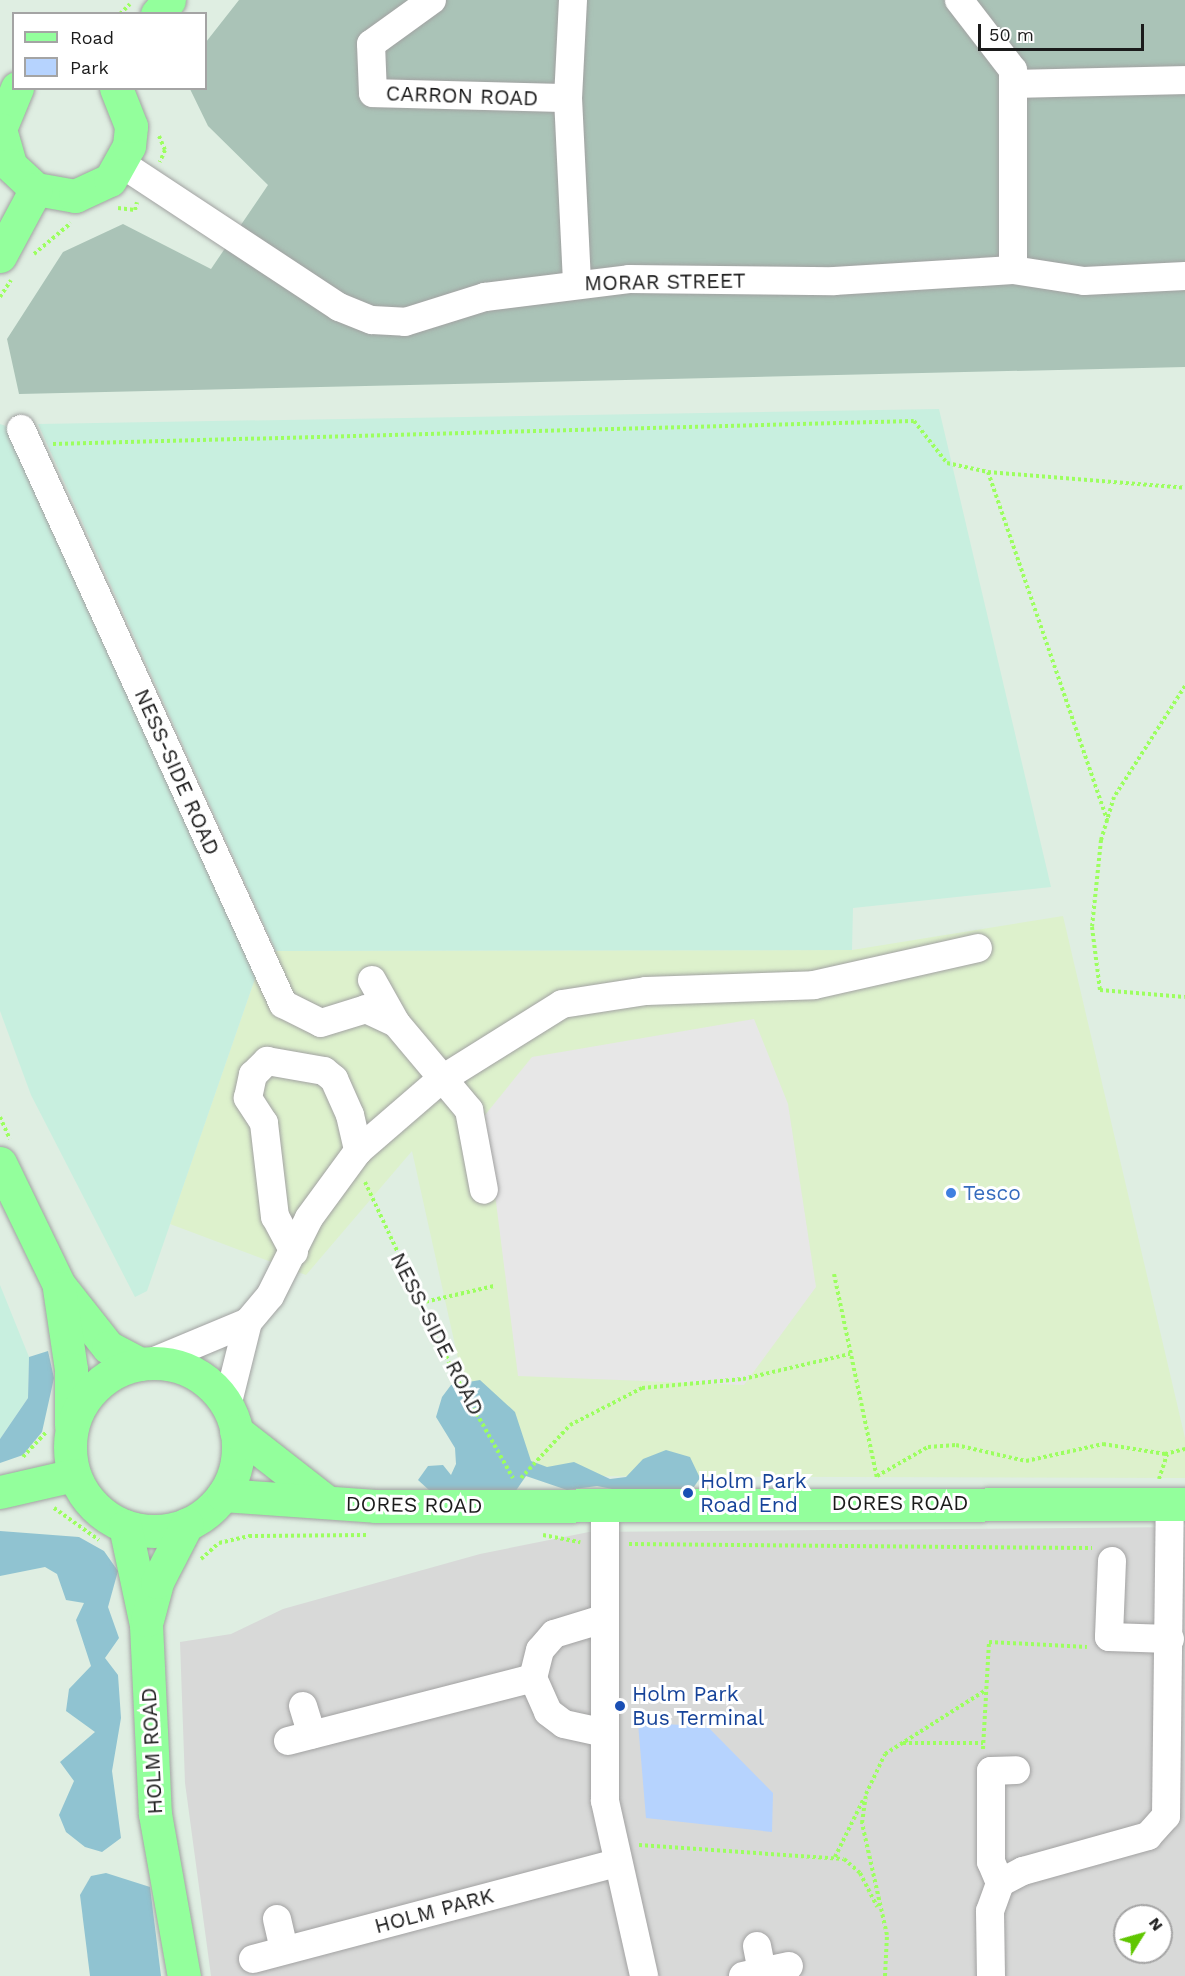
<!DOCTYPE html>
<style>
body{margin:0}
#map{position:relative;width:1185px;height:1976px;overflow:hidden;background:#dfeee2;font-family:"Work Sans",sans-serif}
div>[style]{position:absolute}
.residential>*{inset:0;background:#d8d9d8}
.commercial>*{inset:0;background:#ddf1cc}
.construction>*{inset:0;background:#aac3b7}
.farmland>*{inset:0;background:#c8efdf}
.forest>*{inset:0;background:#90c3d1}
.park>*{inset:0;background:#b6d3fe}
.parking>*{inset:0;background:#e7e7e7}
.path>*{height:4px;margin-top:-2px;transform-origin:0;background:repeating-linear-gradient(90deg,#9cff5f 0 3px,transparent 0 6px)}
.roads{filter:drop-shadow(0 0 2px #a2a2a2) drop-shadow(0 0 2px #a2a2a2)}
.minor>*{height:28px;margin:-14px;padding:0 14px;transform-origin:14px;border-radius:14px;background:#fff}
.major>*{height:33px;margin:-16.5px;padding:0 16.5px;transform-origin:16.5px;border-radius:16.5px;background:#93ff9c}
.major>.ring{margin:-16.5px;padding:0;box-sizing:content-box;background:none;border:33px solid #93ff9c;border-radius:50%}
.dots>*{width:16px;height:16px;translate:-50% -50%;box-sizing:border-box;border:3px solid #fff;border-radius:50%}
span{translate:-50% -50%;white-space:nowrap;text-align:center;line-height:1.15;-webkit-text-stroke:6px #fff;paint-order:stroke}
.street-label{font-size:21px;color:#1b1b1b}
.shop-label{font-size:21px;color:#366cbe}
.left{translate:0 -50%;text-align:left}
.transit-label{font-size:21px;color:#164399}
.legend{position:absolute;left:12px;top:12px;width:195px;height:78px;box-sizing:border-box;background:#fff;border:2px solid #a4a4a4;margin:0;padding:8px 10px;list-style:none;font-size:18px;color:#1b1b1b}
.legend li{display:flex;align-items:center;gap:12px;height:30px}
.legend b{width:30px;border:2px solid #a4a4a4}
.north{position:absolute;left:1113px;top:1904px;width:60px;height:60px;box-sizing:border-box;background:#fff;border:2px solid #a4a4a4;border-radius:50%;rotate:53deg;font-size:16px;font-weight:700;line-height:24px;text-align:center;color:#1b1b1b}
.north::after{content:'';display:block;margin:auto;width:21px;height:27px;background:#60c600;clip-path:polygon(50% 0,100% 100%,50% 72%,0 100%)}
.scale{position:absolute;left:978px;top:24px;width:166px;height:27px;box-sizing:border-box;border:3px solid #1b1b1b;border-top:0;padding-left:8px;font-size:18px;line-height:21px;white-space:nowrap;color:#1b1b1b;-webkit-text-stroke:4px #fff;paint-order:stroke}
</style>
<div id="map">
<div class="residential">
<div style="clip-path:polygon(evenodd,1185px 1527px,1185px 1976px,211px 1976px,185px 1783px,180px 1642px,231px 1634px,283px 1609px,480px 1554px,589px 1532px,1185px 1527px,1125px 1916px,1161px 1916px,1161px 1952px,1125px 1952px,1125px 1916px)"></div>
</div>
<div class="commercial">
<div style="clip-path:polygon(1063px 916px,1185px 1438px,1185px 1478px,484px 1476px,412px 1151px,306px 1275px,170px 1224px,258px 970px,276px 951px,852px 950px)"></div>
</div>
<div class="construction">
<div style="clip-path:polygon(239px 0,1185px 0,1185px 367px,19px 394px,7px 339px,63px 252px,123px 224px,211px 269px,268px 185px,208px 126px,190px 89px,206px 88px,206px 42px)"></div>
</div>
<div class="farmland">
<div style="clip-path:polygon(939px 409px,1051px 887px,853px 908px,852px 950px,276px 951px,38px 424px)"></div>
<div style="clip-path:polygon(0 424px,15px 429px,258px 970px,147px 1291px,135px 1297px,31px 1095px,0 1011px)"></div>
<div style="clip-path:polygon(0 1285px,29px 1357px,28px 1398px,0 1439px)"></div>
</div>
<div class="forest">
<div style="clip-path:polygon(48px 1351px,54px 1378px,42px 1432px,23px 1455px,0 1463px,0 1439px,28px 1398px,29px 1357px)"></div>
<div style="clip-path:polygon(480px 1380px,515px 1412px,531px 1461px,547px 1467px,574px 1462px,610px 1479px,626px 1477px,643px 1459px,666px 1450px,690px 1457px,700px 1478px,683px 1503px,597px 1486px,567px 1490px,526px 1476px,515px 1492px,430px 1491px,418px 1480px,428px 1466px,443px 1465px,451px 1475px,456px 1464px,455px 1448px,436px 1417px,442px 1397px,451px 1385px)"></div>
<div style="clip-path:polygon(0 1531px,79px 1537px,104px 1551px,118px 1571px,108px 1607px,119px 1638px,105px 1658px,118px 1675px,121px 1718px,112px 1771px,121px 1838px,102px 1852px,85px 1847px,66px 1832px,59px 1815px,74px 1781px,60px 1762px,95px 1732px,66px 1711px,69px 1689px,91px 1666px,76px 1620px,84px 1603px,66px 1600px,57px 1574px,45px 1567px,0 1576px)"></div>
<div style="clip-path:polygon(106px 1873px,150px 1887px,161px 1976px,90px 1976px,80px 1895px,91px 1876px)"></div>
</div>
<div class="park">
<div style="clip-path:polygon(638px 1723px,707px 1726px,773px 1793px,772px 1832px,646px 1818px)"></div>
</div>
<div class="parking">
<div style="clip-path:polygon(754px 1019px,788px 1104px,816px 1287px,744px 1385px,518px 1376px,485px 1115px,532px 1057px)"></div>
</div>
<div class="path">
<div style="left:120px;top:14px;width:14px;rotate:-45deg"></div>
<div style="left:159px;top:136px;width:15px;rotate:67deg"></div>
<div style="left:165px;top:150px;width:13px;rotate:113deg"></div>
<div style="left:118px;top:208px;width:17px;rotate:7deg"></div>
<div style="left:135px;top:210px;width:8px;rotate:-76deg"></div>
<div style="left:34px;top:254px;width:48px;rotate:-40deg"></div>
<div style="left:0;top:297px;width:20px;rotate:-57deg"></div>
<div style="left:53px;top:444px;width:861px;rotate:-1.53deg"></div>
<div style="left:914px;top:421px;width:53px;rotate:51.8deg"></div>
<div style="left:947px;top:463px;width:42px;rotate:12.4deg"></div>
<div style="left:988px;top:472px;width:198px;rotate:4.6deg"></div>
<div style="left:988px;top:472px;width:368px;rotate:71.1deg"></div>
<div style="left:1185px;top:686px;width:132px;rotate:122.6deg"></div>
<div style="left:1114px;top:797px;width:45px;rotate:106.8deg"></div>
<div style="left:1101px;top:840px;width:87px;rotate:95.9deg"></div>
<div style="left:1092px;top:927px;width:64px;rotate:82.8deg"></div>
<div style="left:1100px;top:990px;width:85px;rotate:4.7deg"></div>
<div style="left:0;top:1117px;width:24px;rotate:66deg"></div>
<div style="left:365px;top:1182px;width:215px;rotate:65deg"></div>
<div style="left:456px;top:1377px;width:116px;rotate:60.6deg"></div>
<div style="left:834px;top:1274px;width:208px;rotate:78.1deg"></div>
<div style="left:420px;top:1303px;width:76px;rotate:-12.9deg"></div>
<div style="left:23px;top:1457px;width:34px;rotate:-47deg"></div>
<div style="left:877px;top:1476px;width:59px;rotate:-29.6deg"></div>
<div style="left:928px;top:1447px;width:28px;rotate:-4deg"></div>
<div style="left:956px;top:1445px;width:72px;rotate:12.9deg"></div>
<div style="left:1026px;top:1461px;width:79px;rotate:-12.4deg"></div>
<div style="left:1103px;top:1444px;width:63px;rotate:9.2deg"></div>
<div style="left:1165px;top:1454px;width:21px;rotate:-14deg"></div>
<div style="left:521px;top:1478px;width:72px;rotate:-47.2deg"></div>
<div style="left:570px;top:1425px;width:81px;rotate:-27.2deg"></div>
<div style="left:642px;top:1388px;width:101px;rotate:-5.1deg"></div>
<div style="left:743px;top:1379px;width:110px;rotate:-13.2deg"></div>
<div style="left:1159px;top:1479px;width:26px;rotate:-72deg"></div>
<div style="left:54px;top:1508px;width:55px;rotate:35.4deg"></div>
<div style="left:543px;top:1535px;width:38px;rotate:11deg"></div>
<div style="left:629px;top:1544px;width:463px;rotate:0.5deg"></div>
<div style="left:201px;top:1559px;width:24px;rotate:-42deg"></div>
<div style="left:219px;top:1543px;width:31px;rotate:-13deg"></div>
<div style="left:249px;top:1536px;width:119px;rotate:-0.5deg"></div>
<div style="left:903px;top:1743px;width:80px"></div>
<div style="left:983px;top:1749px;width:107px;rotate:-86.8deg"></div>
<div style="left:989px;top:1642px;width:98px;rotate:2.9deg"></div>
<div style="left:639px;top:1845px;width:205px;rotate:3.9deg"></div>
<div style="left:844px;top:1859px;width:21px;rotate:41deg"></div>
<div style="left:860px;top:1873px;width:38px;rotate:63deg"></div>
<div style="left:835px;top:1857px;width:66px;rotate:-63.8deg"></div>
<div style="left:885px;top:1976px;width:41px;rotate:-87.2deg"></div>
<div style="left:887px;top:1935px;width:115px;rotate:-102.6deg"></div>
<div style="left:862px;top:1823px;width:29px;rotate:-82deg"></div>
<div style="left:866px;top:1794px;width:44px;rotate:-64.6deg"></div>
<div style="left:885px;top:1754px;width:120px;rotate:-32.4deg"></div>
</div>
<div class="roads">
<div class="minor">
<div style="left:432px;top:0;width:75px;rotate:144.2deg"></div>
<div style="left:371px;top:44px;width:49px;rotate:87.7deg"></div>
<div style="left:373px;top:93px;width:195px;rotate:1.5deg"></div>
<div style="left:573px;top:0;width:98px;rotate:92.9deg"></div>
<div style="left:568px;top:98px;width:185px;rotate:87.2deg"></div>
<div style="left:959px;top:0;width:88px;rotate:52.4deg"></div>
<div style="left:1013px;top:70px;width:200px;rotate:90deg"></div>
<div style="left:1015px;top:84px;width:170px;rotate:-1.3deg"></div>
<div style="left:122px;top:164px;width:260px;rotate:33.4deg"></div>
<div style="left:339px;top:307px;width:35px;rotate:22deg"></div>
<div style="left:372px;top:320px;width:33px;rotate:3deg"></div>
<div style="left:405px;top:322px;width:84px;rotate:-17.4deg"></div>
<div style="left:485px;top:297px;width:145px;rotate:-7.1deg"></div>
<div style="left:629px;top:279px;width:205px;rotate:0.6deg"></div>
<div style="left:834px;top:281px;width:179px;rotate:-3.5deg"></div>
<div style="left:1013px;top:270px;width:72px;rotate:8.8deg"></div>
<div style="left:1084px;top:281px;width:101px;rotate:-2.8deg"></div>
<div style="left:21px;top:429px;width:632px;rotate:65.5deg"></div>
<div style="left:283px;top:1004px;width:42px;rotate:26.6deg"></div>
<div style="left:321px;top:1023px;width:47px;rotate:-17.3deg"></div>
<div style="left:366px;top:1009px;width:33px;rotate:25deg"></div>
<div style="left:372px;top:980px;width:49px;rotate:60.8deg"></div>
<div style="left:396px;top:1023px;width:114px;rotate:50deg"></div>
<div style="left:469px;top:1110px;width:81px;rotate:79.4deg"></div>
<div style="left:294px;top:1252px;width:40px;rotate:-118deg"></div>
<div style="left:275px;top:1217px;width:95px;rotate:-96.7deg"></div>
<div style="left:264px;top:1123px;width:30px;rotate:-123deg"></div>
<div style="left:248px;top:1098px;width:24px;rotate:-78deg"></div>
<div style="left:253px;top:1075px;width:20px;rotate:-45deg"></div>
<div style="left:267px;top:1061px;width:58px;rotate:10deg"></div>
<div style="left:324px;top:1071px;width:13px;rotate:39deg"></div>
<div style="left:334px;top:1079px;width:39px;rotate:66deg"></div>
<div style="left:350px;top:1115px;width:37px;rotate:77deg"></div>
<div style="left:150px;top:1363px;width:106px;rotate:-22.7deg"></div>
<div style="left:227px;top:1406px;width:87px;rotate:-76deg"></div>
<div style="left:248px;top:1322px;width:34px;rotate:-50deg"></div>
<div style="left:270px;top:1296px;width:87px;rotate:-63.4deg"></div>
<div style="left:309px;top:1218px;width:83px;rotate:-53.8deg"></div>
<div style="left:358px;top:1151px;width:107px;rotate:-40.8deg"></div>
<div style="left:439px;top:1081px;width:145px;rotate:-32deg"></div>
<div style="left:562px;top:1004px;width:85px;rotate:-8.8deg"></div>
<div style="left:646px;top:991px;width:168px;rotate:-2deg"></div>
<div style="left:814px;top:985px;width:168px;rotate:-12.7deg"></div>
<div style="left:605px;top:1507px;width:294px;rotate:90deg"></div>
<div style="left:605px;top:1801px;width:179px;rotate:77.4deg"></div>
<div style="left:1112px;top:1561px;width:76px;rotate:92.3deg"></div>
<div style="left:1109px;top:1637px;width:61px;rotate:1.9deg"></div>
<div style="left:603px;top:1619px;width:51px;rotate:163deg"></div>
<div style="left:554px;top:1634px;width:21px;rotate:131deg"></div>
<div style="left:540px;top:1650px;width:29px;rotate:104deg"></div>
<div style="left:533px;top:1678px;width:37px;rotate:66deg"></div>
<div style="left:548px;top:1712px;width:20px;rotate:37deg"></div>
<div style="left:564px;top:1724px;width:42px;rotate:12.4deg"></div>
<div style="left:303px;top:1706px;width:30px;rotate:73deg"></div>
<div style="left:288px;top:1741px;width:253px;rotate:-14.4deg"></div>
<div style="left:1000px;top:1883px;width:23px;rotate:-113deg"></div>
<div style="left:991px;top:1862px;width:91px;rotate:-90deg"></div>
<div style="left:991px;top:1771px;width:25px;rotate:-2deg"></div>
<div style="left:277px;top:1919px;width:32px;rotate:77deg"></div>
<div style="left:757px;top:1946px;width:26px;rotate:79deg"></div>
<div style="left:253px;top:1959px;width:375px;rotate:-14.8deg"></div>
<div style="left:743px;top:1976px;width:47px;rotate:-12.3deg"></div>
<div style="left:991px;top:1976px;width:65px;rotate:-90.9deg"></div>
<div style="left:990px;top:1911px;width:30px;rotate:-70deg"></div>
<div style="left:1000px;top:1883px;width:26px;rotate:-28deg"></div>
<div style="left:1023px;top:1871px;width:130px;rotate:-15.6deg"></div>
<div style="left:1148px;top:1836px;width:27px;rotate:-48deg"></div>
<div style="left:1166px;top:1816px;width:313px;rotate:-89.3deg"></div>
</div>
<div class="major">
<div style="left:157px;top:14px;width:18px;rotate:-49deg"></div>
<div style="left:17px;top:88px;width:44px;rotate:112.5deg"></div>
<div style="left:0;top:129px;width:37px;rotate:74deg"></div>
<div style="left:10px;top:165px;width:35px;rotate:43deg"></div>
<div style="left:36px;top:189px;width:40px;rotate:10deg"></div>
<div style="left:75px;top:196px;width:38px;rotate:-25deg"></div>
<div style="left:110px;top:180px;width:39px;rotate:-61deg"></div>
<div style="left:129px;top:146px;width:20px;rotate:-84deg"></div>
<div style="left:131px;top:126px;width:41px;rotate:-111.5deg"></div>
<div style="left:0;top:256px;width:76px;rotate:-61.8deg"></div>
<div style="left:0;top:1163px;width:136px;rotate:64.2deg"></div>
<div style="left:59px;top:1285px;width:79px;rotate:51.7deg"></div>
<div style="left:108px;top:1347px;width:36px;rotate:28deg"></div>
<div style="left:59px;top:1288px;width:82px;rotate:81.6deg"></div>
<div style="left:71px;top:1369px;width:56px;rotate:90deg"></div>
<div class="ring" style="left:70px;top:1363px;width:135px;height:135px"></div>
<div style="left:236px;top:1431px;width:115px;rotate:38deg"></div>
<div style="left:0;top:1492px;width:76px;rotate:-12.9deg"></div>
<div style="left:223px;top:1495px;width:152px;rotate:4.1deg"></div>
<div style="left:375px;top:1506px;width:810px;rotate:-0.14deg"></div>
<div style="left:125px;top:1526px;width:101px;rotate:78deg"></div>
<div style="left:146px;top:1625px;width:189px;rotate:87.3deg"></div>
<div style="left:155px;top:1814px;width:165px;rotate:79.9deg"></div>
<div style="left:147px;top:1620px;width:39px;rotate:-75deg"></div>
<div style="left:157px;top:1582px;width:65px;rotate:-62.7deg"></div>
</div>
</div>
<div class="dots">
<div style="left:951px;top:1193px;background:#3f7fe0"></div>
<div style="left:688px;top:1493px;background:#1a4fb4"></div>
<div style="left:620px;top:1706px;background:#1a4fb4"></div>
</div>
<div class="street-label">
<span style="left:462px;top:96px;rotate:2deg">CARRON ROAD</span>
<span style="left:665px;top:282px;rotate:-1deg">MORAR STREET</span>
<span style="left:177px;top:772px;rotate:66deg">NESS-SIDE ROAD</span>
<span style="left:437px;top:1334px;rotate:63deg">NESS-SIDE ROAD</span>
<span style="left:900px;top:1503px">DORES ROAD</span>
<span style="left:414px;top:1505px;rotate:1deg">DORES ROAD</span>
<span style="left:152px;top:1751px;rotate:-93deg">HOLM ROAD</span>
<span style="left:434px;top:1911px;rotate:-15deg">HOLM PARK</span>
</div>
<div class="shop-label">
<span class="left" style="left:963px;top:1193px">Tesco</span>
</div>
<div class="transit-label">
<span class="left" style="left:700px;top:1493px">Holm Park<br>Road End</span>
<span class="left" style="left:632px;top:1706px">Holm Park<br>Bus Terminal</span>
</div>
<ul class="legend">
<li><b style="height:8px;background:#93ff9c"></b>Road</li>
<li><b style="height:16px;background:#b6d3fe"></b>Park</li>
</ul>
<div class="north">N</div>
<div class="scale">50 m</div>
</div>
